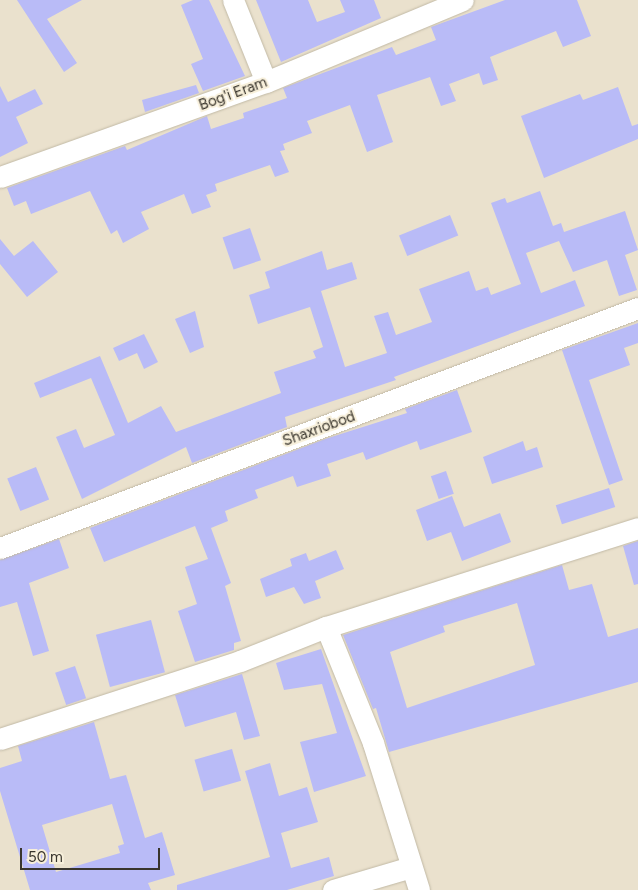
<!DOCTYPE html>
<style>
body{margin:0}
#map{position:relative;width:638px;height:890px;overflow:hidden;background:#eae1cd;font-family:Figtree,sans-serif}
div>[style]{position:absolute}
.building>*{inset:0;background:#b9bbf7;transform-origin:0 0}
.roads{filter:drop-shadow(0 0 1px #c1b9a5) drop-shadow(0 0 1px #c1b9a5)}
.minor>*{height:21px;margin:-10.5px;padding:0 10.5px;transform-origin:10.5px;border-radius:10.5px;background:#fff}
span{translate:-50% -50%;white-space:nowrap;text-align:center;line-height:1.15;-webkit-text-stroke:4px #f7efda;paint-order:stroke}
.street-label{font-size:15px;color:#39352d}
.scale{position:absolute;left:20px;top:848px;width:140px;height:22px;box-sizing:border-box;border:2px solid #39352d;border-top:0;padding-left:6px;font-size:15px;line-height:18px;white-space:nowrap;color:#39352d;-webkit-text-stroke:4px #f7efda;paint-order:stroke}
</style>
<div id="map">
<div class="building">
<div style="clip-path:polygon(17px 0,82px 0,47px 19px,77px 63px,64px 72px)"></div>
<div style="clip-path:polygon(193px 0,209px 0,245px 76px,203px 91px,191px 64px,203px 59px,181px 5px)"></div>
<div style="clip-path:polygon(256px 0,308px 0,317px 22px,345px 12px,340px 0,374px 0,381px 18px,281px 62px)"></div>
<div style="clip-path:polygon(505px 0,577px 0,591px 36px,563px 47px,556px 31px,490px 57px,498px 80px,483px 85px,479px 73px,449px 84px,456px 101px,441px 106px,430px 77px,377px 95px,393px 142px,367px 152px,350px 105px,307px 121px,312px 133px,283px 144px,285px 150px,280px 151px,289px 172px,275px 177px,270px 165px,215px 184px,217px 191px,206px 195px,211px 207px,192px 214px,184px 194px,141px 212px,149px 229px,123px 243px,117px 230px,111px 234px,90px 191px,31px 214px,26px 201px,14px 206px,7px 188px,125px 146px,127px 150px,207px 116px,211px 129px,244px 118px,243px 113px,287px 98px,283px 88px,392px 47px,396px 55px,436px 40px,431px 27px)"></div>
<div style="clip-path:polygon(196px 85px,199px 93px,145px 112px,142px 100px)"></div>
<div style="clip-path:polygon(0 86px,8px 102px,35px 89px,43px 104px,16px 117px,28px 143px,0 157px)"></div>
<div style="clip-path:polygon(618px 87px,632px 126px,638px 124px,638px 139px,544px 178px,521px 116px,580px 94px,583px 100px)"></div>
<div style="clip-path:polygon(540px 191px,553px 226px,561px 223px,564px 232px,625px 211px,638px 250px,625px 255px,637px 290px,619px 296px,607px 260px,573px 272px,559px 241px,526px 253px,541px 293px,575px 280px,585px 306px,394px 377px,396px 380px,285px 417px,287px 427px,192px 463px,186px 447px,82px 499px,56px 437px,76px 429px,84px 448px,115px 435px,91px 378px,40px 398px,34px 383px,100px 356px,128px 423px,161px 406px,176px 432px,281px 393px,274px 372px,316px 358px,313px 351px,323px 347px,310px 307px,258px 324px,249px 295px,270px 288px,265px 272px,322px 251px,327px 270px,352px 262px,357px 279px,321px 291px,345px 367px,387px 353px,374px 316px,388px 312px,396px 335px,432px 322px,419px 289px,469px 271px,476px 291px,488px 287px,491px 295px,521px 284px,491px 203px,505px 198px,507px 203px)"></div>
<div style="left:450px;top:215px;width:22px;height:55px;rotate:68deg"></div>
<div style="left:250px;top:228px;width:34px;height:29px;rotate:71deg"></div>
<div style="clip-path:polygon(0 239px,14px 256px,33px 241px,58px 272px,27px 297px,0 264px)"></div>
<div style="clip-path:polygon(195px 311px,204px 347px,190px 353px,175px 319px)"></div>
<div style="clip-path:polygon(638px 323px,638px 343px,624px 348px,630px 365px,589px 380px,623px 480px,609px 485px,562px 350px)"></div>
<div style="clip-path:polygon(144px 334px,158px 362px,144px 369px,137px 353px,119px 361px,113px 348px)"></div>
<div style="clip-path:polygon(457px 390px,472px 432px,420px 450px,417px 441px,366px 460px,363px 452px,327px 464px,331px 476px,297px 487px,293px 476px,255px 490px,258px 498px,225px 511px,228px 521px,211px 528px,231px 583px,225px 586px,241px 641px,234px 643px,234px 650px,195px 662px,178px 611px,197px 604px,185px 567px,208px 559px,195px 526px,104px 562px,90px 528px,325px 439px,407px 413px,405px 409px)"></div>
<div style="clip-path:polygon(523px 441px,526px 451px,537px 447px,543px 467px,492px 484px,483px 457px)"></div>
<div style="left:36px;top:467px;width:35px;height:31px;rotate:68deg"></div>
<div style="left:446px;top:471px;width:24px;height:16px;rotate:71deg"></div>
<div style="left:609px;top:488px;width:20px;height:56px;rotate:72deg"></div>
<div style="clip-path:polygon(452px 496px,464px 527px,500px 513px,511px 542px,462px 561px,451px 532px,427px 541px,416px 510px)"></div>
<div style="clip-path:polygon(59px 539px,69px 568px,29px 583px,49px 651px,33px 656px,17px 602px,0 607px,0 560px)"></div>
<div style="clip-path:polygon(638px 541px,638px 584px,634px 585px,623px 546px)"></div>
<div style="clip-path:polygon(336px 550px,344px 569px,315px 581px,321px 598px,304px 604px,294px 587px,266px 597px,260px 579px,292px 566px,290px 559px,306px 553px,309px 561px)"></div>
<div style="clip-path:polygon(evenodd,562px 565px,569px 590px,592px 584px,608px 637px,638px 628px,638px 682px,389px 752px,376px 708px,373px 709px,343px 635px,562px 565px,517px 603px,535px 665px,407px 708px,390px 652px,445px 632px,443px 626px,517px 603px)"></div>
<div style="left:151px;top:620px;width:54px;height:57px;rotate:75deg"></div>
<div style="clip-path:polygon(321px 649px,366px 776px,314px 792px,300px 742px,337px 733px,330px 710px,322px 684px,284px 690px,276px 663px)"></div>
<div style="left:75px;top:666px;width:34px;height:21px;rotate:71deg"></div>
<div style="clip-path:polygon(242px 674px,260px 736px,244px 740px,236px 712px,185px 727px,175px 695px)"></div>
<div style="clip-path:polygon(evenodd,94px 722px,110px 779px,126px 775px,145px 838px,162px 832px,175px 875px,148px 883px,151px 890px,30px 890px,0 791px,0 768px,22px 761px,18px 746px,94px 722px,112px 804px,124px 844px,118px 846px,120px 853px,56px 872px,42px 825px,112px 804px)"></div>
<div style="left:232px;top:749px;width:33px;height:39px;rotate:74deg"></div>
<div style="clip-path:polygon(270px 763px,279px 796px,307px 787px,318px 822px,281px 833px,291px 868px,329px 857px,334px 876px,287px 890px,177px 890px,177px 885px,270px 857px,245px 771px)"></div>
</div>
<div class="roads">
<div class="minor">
<div style="left:233px;top:0;width:88px;rotate:68.1deg"></div>
<div style="left:0;top:177px;width:282px;rotate:-19.7deg"></div>
<div style="left:266px;top:82px;width:213px;rotate:-22.6deg"></div>
<div style="left:0;top:548px;width:682px;rotate:-20.62deg"></div>
<div style="left:326px;top:627px;width:125px;rotate:67.9deg"></div>
<div style="left:373px;top:743px;width:154px;rotate:72.6deg"></div>
<div style="left:0;top:739px;width:252px;rotate:-18deg"></div>
<div style="left:240px;top:661px;width:92px;rotate:-21.6deg"></div>
<div style="left:326px;top:627px;width:327px;rotate:-17.6deg"></div>
<div style="left:333px;top:890px;width:81px;rotate:-16.4deg"></div>
</div>
</div>
<div class="street-label">
<span style="left:233px;top:94px;rotate:-20deg">Bog'i Eram</span>
<span style="left:319px;top:429px;rotate:-20deg">Shaxriobod</span>
</div>
<div class="scale">50 m</div>
</div>
